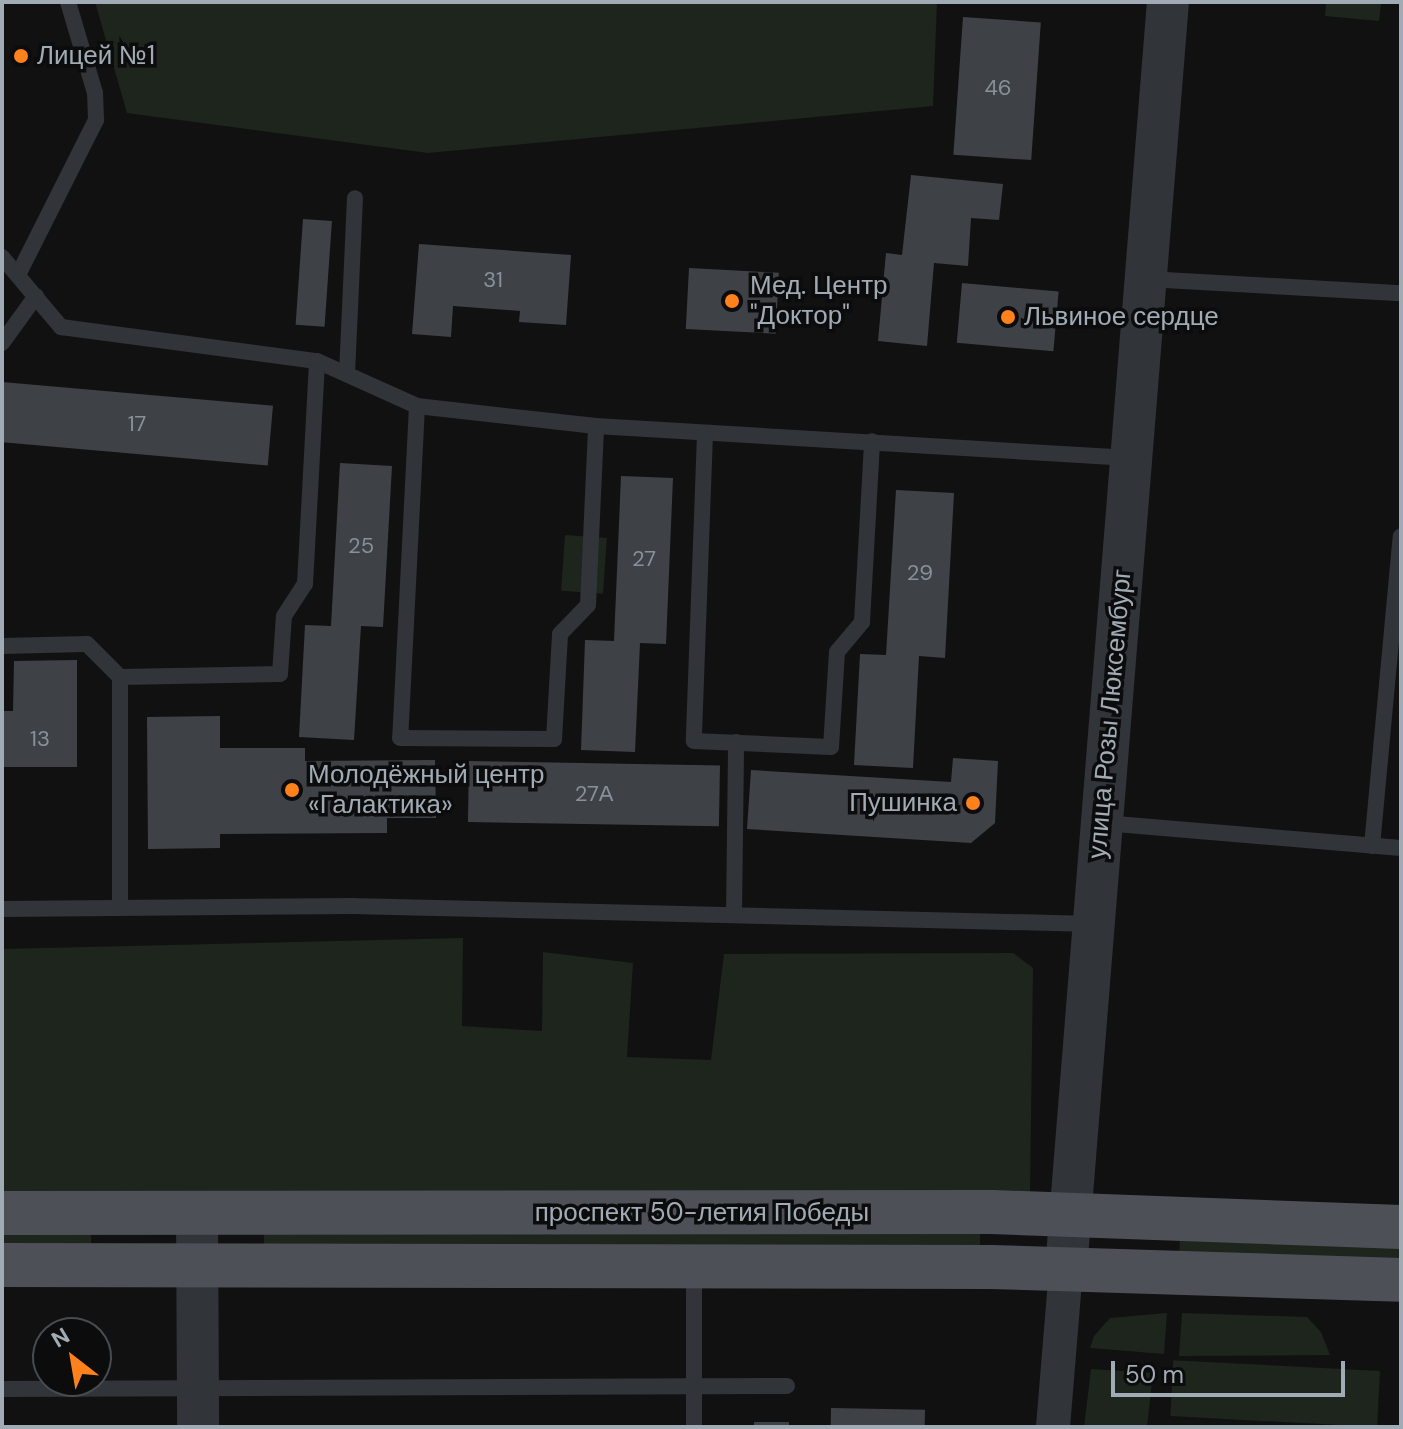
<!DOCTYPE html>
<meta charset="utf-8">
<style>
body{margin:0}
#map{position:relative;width:1403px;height:1429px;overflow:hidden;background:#111112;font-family:"DM Sans",sans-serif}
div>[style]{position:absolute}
.green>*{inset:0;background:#1d251d;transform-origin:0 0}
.building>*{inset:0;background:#3e4246;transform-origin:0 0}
.service>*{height:16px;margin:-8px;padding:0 8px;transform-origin:8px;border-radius:8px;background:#313438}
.minor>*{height:34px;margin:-17px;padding:0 17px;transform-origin:17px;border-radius:17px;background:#313438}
.tertiary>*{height:42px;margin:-21px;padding:0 21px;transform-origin:21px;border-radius:21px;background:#313438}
.primary>*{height:44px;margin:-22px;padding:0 22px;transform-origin:22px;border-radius:22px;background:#4d5157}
.dots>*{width:22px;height:22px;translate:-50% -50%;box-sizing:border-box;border:4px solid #0c0c0d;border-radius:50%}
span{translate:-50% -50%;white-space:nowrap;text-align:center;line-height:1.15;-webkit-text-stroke:7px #0c0c0d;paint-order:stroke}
.number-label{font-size:22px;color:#889199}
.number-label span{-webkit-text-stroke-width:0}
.poi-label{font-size:26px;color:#a0abb5}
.left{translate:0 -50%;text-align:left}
.right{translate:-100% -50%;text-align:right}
.street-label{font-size:26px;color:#a0abb5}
.frame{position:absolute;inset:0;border:4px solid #a0abb5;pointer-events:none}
.north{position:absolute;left:32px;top:1317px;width:80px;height:80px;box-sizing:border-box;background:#0c0c0d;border:2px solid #474c50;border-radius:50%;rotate:329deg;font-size:22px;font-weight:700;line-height:32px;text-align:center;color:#a0abb5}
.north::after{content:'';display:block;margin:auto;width:28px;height:36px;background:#ff811c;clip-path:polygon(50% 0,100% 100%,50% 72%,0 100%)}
.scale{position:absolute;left:1111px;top:1361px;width:234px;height:36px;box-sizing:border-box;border:4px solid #a0abb5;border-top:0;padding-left:10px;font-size:24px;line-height:28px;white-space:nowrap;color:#a0abb5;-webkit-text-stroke:6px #0c0c0d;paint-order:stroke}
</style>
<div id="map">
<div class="green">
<div style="clip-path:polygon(95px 2px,937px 2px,933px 106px,428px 153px,127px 113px)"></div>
<div style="clip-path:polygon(1326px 2px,1381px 4px,1379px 21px,1325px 16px)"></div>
<div style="left:565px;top:535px;width:42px;height:56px;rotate:4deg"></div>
<div style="clip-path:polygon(463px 938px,462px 1026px,542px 1031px,543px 952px,633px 963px,627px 1057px,711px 1060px,724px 954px,1013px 953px,1033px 968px,1030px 1196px,2px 1196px,2px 949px)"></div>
<div style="left:2px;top:1232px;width:89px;height:16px"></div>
<div style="left:264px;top:1232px;width:716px;height:15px"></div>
<div style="clip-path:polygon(1180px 1238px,1401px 1246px,1401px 1261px,1179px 1256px)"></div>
<div style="clip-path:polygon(1167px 1313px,1164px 1354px,1090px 1348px,1094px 1336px,1110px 1318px)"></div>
<div style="clip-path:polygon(1182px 1313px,1307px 1317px,1321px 1332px,1330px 1355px,1179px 1356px)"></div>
<div style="clip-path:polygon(1091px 1369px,1153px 1373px,1147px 1427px,1084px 1427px)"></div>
<div style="left:1380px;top:1371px;width:56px;height:207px;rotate:93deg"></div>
</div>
<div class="building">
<div style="left:963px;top:17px;width:78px;height:138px;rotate:4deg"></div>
<div style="clip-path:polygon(911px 175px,1003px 184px,999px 220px,971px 218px,968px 266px,934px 263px,927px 346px,878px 341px,886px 253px,902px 255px)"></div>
<div style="left:303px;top:219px;width:29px;height:106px;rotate:4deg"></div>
<div style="clip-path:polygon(419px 244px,571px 255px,566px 325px,519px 322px,520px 311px,453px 306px,451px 337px,412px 334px)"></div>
<div style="left:689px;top:268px;width:90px;height:61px;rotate:3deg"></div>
<div style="left:962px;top:283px;width:97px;height:60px;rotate:5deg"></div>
<div style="left:2px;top:382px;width:272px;height:60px;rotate:5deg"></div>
<div style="clip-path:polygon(340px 463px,392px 466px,383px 627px,361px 626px,354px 740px,299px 737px,305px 625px,331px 626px)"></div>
<div style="clip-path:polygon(621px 476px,673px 478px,666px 644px,640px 643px,635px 752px,581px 750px,585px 640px,614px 641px)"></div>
<div style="clip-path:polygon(896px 490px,954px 493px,945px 658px,919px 656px,913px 768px,854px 765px,860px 654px,886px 655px)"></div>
<div style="clip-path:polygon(77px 660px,77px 767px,2px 767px,2px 711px,13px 711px,14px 661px)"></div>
<div style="clip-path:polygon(220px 716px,220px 748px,305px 748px,305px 761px,435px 760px,436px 818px,387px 818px,387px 833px,220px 834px,220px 848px,148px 849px,147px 717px)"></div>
<div style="clip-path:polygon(953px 758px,998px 761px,995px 823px,971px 843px,747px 829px,751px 770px,951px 782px)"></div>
<div style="left:469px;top:761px;width:251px;height:61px;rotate:1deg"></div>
<div style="left:831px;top:1408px;width:94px;height:19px;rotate:1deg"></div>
<div style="left:754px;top:1422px;width:35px;height:5px"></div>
</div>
<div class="service">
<div style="left:2px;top:257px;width:92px;rotate:49.9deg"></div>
<div style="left:61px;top:327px;width:258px;rotate:7.6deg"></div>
<div style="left:317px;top:361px;width:110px;rotate:24.2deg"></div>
<div style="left:417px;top:406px;width:180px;rotate:6.4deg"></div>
<div style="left:596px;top:426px;width:535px;rotate:3.43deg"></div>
<div style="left:18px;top:275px;width:174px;rotate:-63.3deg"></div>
<div style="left:96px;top:120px;width:27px;rotate:-92deg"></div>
<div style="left:95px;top:93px;width:95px;rotate:-106.5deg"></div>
<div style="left:1147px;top:279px;width:254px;rotate:3.2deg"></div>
<div style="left:2px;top:343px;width:58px;rotate:-54.1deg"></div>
<div style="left:347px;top:374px;width:176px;rotate:-87.4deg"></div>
<div style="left:417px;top:406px;width:332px;rotate:92.9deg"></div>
<div style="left:400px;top:738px;width:154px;rotate:0.4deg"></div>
<div style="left:554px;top:739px;width:105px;rotate:-86.7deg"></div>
<div style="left:560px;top:634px;width:40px;rotate:-46deg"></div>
<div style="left:588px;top:605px;width:179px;rotate:-87.4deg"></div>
<div style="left:705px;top:434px;width:307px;rotate:92.1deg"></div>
<div style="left:694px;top:741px;width:137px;rotate:2.5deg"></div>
<div style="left:831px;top:747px;width:95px;rotate:-86.4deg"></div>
<div style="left:837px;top:652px;width:39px;rotate:-50deg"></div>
<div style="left:862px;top:622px;width:181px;rotate:-86.8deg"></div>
<div style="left:2px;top:646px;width:85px;rotate:-1.3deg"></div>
<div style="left:87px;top:644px;width:47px;rotate:45deg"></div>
<div style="left:120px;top:677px;width:160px;rotate:-1.1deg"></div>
<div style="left:280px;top:674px;width:58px;rotate:-86.1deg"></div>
<div style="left:284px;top:616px;width:38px;rotate:-57deg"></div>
<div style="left:305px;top:584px;width:223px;rotate:-86.9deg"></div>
<div style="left:120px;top:677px;width:231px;rotate:90deg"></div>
<div style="left:1104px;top:823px;width:298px;rotate:4.8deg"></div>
<div style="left:1372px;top:846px;width:311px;rotate:-84.7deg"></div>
<div style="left:2px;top:909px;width:350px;rotate:-0.5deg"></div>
<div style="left:352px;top:906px;width:740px;rotate:1.39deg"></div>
<div style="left:734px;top:914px;width:172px;rotate:-89.3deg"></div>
<div style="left:2px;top:1389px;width:785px;rotate:-0.22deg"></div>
<div style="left:694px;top:1427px;width:157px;rotate:-90deg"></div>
</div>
<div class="minor">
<div style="left:1053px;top:1427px;width:159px;rotate:-85.3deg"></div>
</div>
<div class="tertiary">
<div style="left:197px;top:1213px;width:214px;rotate:89.7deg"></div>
<div style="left:1066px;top:1269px;width:1271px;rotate:-85.4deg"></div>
</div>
<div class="primary">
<div style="left:2px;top:1213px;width:990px;rotate:-0.06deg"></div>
<div style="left:992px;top:1212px;width:409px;rotate:2.1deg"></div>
<div style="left:2px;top:1265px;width:989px;rotate:0.12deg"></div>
<div style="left:991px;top:1267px;width:410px;rotate:1.8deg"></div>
</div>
<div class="dots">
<div style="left:21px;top:56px;background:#ff811c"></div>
<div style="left:732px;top:301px;background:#ff811c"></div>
<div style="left:1008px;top:317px;background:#ff811c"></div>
<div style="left:292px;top:790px;background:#ff811c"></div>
<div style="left:973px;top:803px;background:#ff811c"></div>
</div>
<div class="number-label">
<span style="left:998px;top:88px">46</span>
<span style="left:493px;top:280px">31</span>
<span style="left:137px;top:424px">17</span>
<span style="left:361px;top:546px">25</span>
<span style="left:644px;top:559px">27</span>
<span style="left:920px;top:573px">29</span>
<span style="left:40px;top:739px">13</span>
<span style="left:594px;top:794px">27А</span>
</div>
<div class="poi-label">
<span class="left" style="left:37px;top:56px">Лицей №1</span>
<span class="left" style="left:750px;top:301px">Мед. Центр<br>"Доктор"</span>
<span class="left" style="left:1024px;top:317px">Львиное сердце</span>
<span class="left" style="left:308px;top:790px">Молодёжный центр<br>«Галактика»</span>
<span class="right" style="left:957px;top:803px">Пушинка</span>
</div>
<div class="street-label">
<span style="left:1110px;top:714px;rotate:-85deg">улица Розы Люксембург</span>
<span style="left:702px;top:1213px">проспект 50-летия Победы</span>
</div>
<div class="frame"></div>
<div class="north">N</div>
<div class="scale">50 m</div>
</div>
